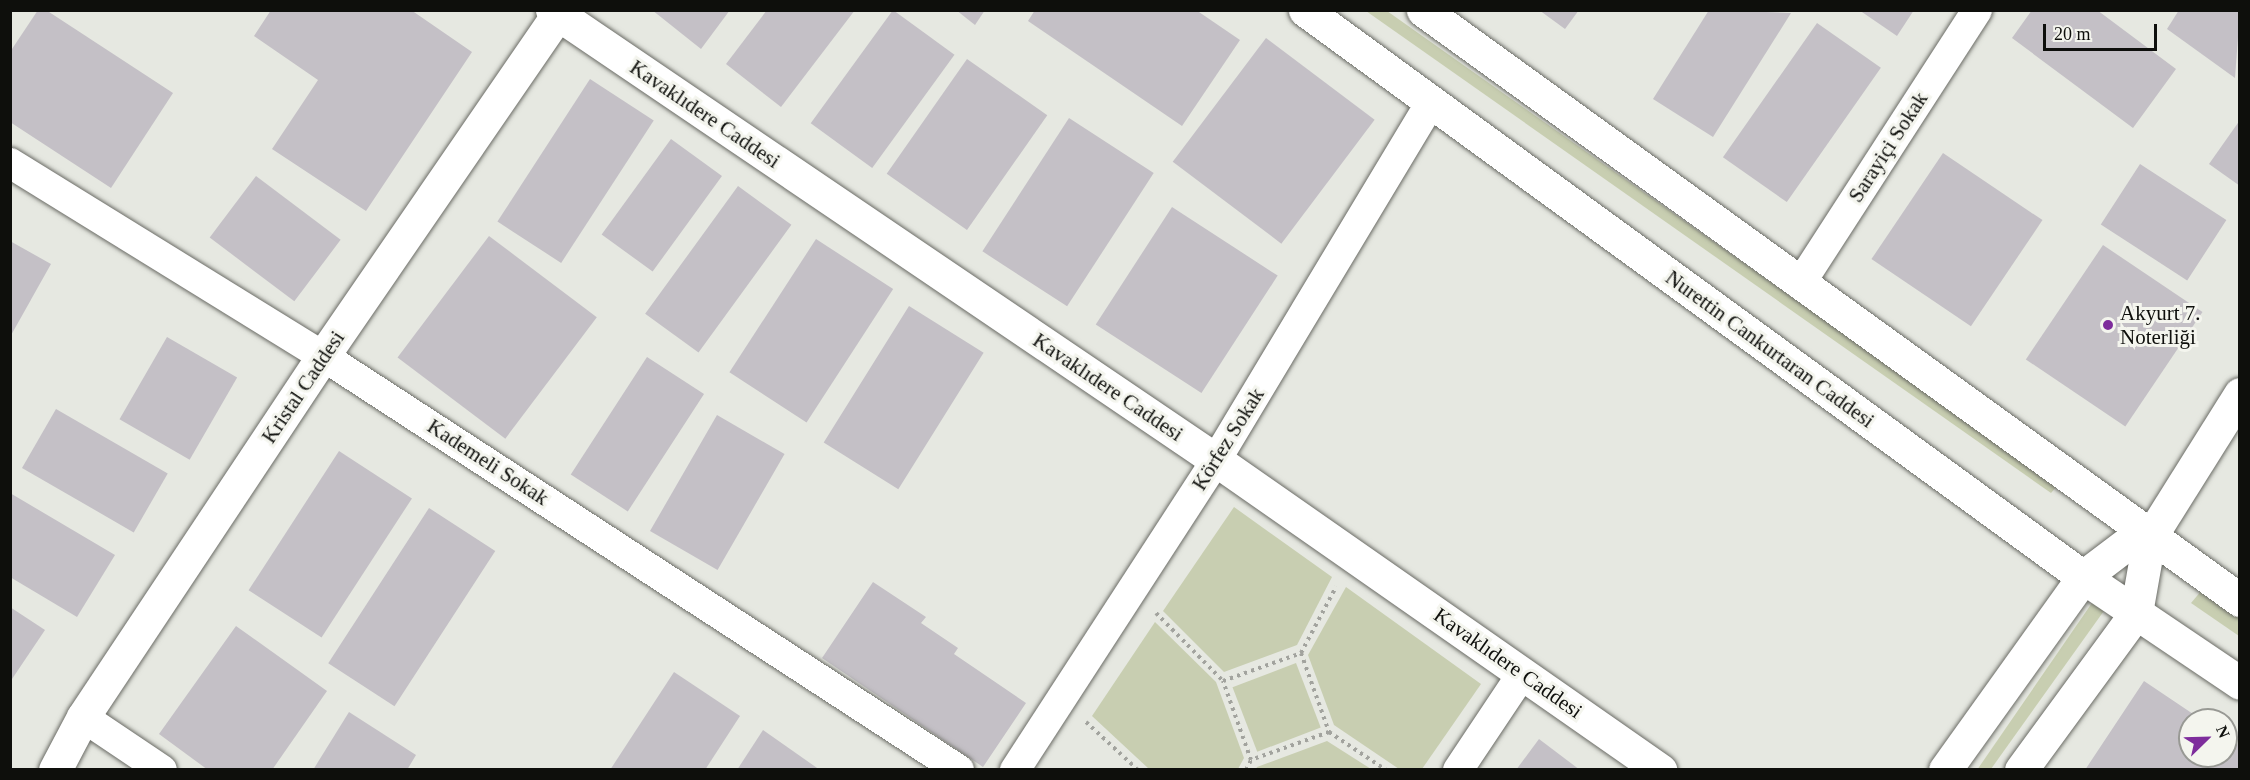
<!DOCTYPE html>
<meta charset="utf-8">
<style>
body{margin:0}
#map{position:relative;width:2250px;height:780px;overflow:hidden;background:#e6e8e1;font-family:Georgia,serif}
div>[style]{position:absolute}
.green>*{inset:0;background:#c8ceb1;transform-origin:0 0}
.building>*{inset:0;background:#c4c0c6;transform-origin:0 0}
.path>*{height:4px;margin-top:-2px;transform-origin:0;background:repeating-linear-gradient(90deg,#a2a39e 0 3px,transparent 0 7.5px)}
.roads{filter:drop-shadow(0 0 2px #6a6b65) drop-shadow(0 0 2px #6a6b65)}
.street>*{height:30px;margin:-15px;padding:0 15px;transform-origin:15px;border-radius:15px;background:#fff}
.secondary>*{height:33px;margin:-16.5px;padding:0 16.5px;transform-origin:16.5px;border-radius:16.5px;background:#fff}
.dots>*{width:16px;height:16px;translate:-50% -50%;box-sizing:border-box;border:3px solid #f4f5ee;border-radius:50%}
span{translate:-50% -50%;white-space:nowrap;text-align:center;line-height:1.15;-webkit-text-stroke:6px #f4f5ee;paint-order:stroke}
.street-label{font-size:21px;color:#0e0f0c}
.poi-label{font-size:21px;color:#0e0f0c}
.left{translate:0 -50%;text-align:left}
.frame{position:absolute;inset:0;border:12px solid #0e0f0c;pointer-events:none}
.north{position:absolute;left:2178px;top:708px;width:60px;height:60px;box-sizing:border-box;background:#f4f5ee;border:2px solid #989994;border-radius:50%;rotate:67deg;font-size:16px;font-weight:700;line-height:24px;text-align:center;color:#0e0f0c}
.north::after{content:'';display:block;margin:auto;width:21px;height:27px;background:#7e2d9c;clip-path:polygon(50% 0,100% 100%,50% 72%,0 100%)}
.scale{position:absolute;left:2043px;top:24px;width:114px;height:27px;box-sizing:border-box;border:3px solid #0e0f0c;border-top:0;padding-left:8px;font-size:18px;line-height:21px;white-space:nowrap;color:#0e0f0c;-webkit-text-stroke:4px #f4f5ee;paint-order:stroke}
</style>
<div id="map">
<div class="green">
<div style="clip-path:polygon(1366px 11px,1387px 11px,2058px 485px,2051px 493px)"></div>
<div style="clip-path:polygon(1234px 507px,1332px 577px,1297px 645px,1224px 672px,1163px 611px)"></div>
<div style="clip-path:polygon(1346px 587px,1481px 684px,1422px 769px,1399px 769px,1334px 725px,1308px 655px)"></div>
<div style="clip-path:polygon(2202px 590px,2239px 616px,2239px 636px,2191px 603px)"></div>
<div style="clip-path:polygon(2094px 600px,2106px 608px,1991px 769px,1977px 770px)"></div>
<div style="clip-path:polygon(1155px 622px,1216px 682px,1244px 758px,1238px 769px,1149px 769px,1092px 716px)"></div>
<div style="left:1296px;top:663px;width:69px;height:68px;rotate:69deg"></div>
<div style="clip-path:polygon(1327px 741px,1371px 769px,1256px 769px,1257px 767px)"></div>
</div>
<div class="building">
<div style="clip-path:polygon(38px 10px,46px 10px,173px 93px,111px 188px,10px 122px,10px 52px)"></div>
<div style="clip-path:polygon(271px 10px,411px 10px,472px 52px,366px 211px,272px 149px,318px 80px,254px 36px)"></div>
<div style="clip-path:polygon(652px 10px,730px 10px,701px 49px)"></div>
<div style="clip-path:polygon(767px 10px,855px 10px,781px 107px,726px 64px)"></div>
<div style="left:893px;top:10px;width:76px;height:140px;rotate:36deg"></div>
<div style="clip-path:polygon(956px 10px,985px 10px,975px 25px)"></div>
<div style="clip-path:polygon(1035px 10px,1196px 10px,1240px 40px,1182px 126px,1028px 21px)"></div>
<div style="clip-path:polygon(1539px 10px,1579px 10px,1565px 29px)"></div>
<div style="clip-path:polygon(1709px 10px,1791px 13px,1713px 137px,1653px 99px)"></div>
<div style="clip-path:polygon(1859px 10px,1914px 10px,1897px 36px)"></div>
<div style="clip-path:polygon(2032px 10px,2097px 10px,2176px 69px,2133px 128px,2012px 38px)"></div>
<div style="clip-path:polygon(2179px 10px,2240px 10px,2235px 78px,2167px 29px)"></div>
<div style="left:1817px;top:23px;width:78px;height:164px;rotate:35deg"></div>
<div style="left:1266px;top:38px;width:136px;height:155px;rotate:37deg"></div>
<div style="left:967px;top:59px;width:98px;height:140px;rotate:35deg"></div>
<div style="left:590px;top:79px;width:76px;height:170px;rotate:33deg"></div>
<div style="left:1069px;top:118px;width:101px;height:159px;rotate:33deg"></div>
<div style="clip-path:polygon(2240px 120px,2240px 186px,2209px 164px)"></div>
<div style="left:671px;top:139px;width:63px;height:118px;rotate:36deg"></div>
<div style="left:1943px;top:153px;width:120px;height:128px;rotate:34deg"></div>
<div style="left:2140px;top:164px;width:103px;height:72px;rotate:33deg"></div>
<div style="left:256px;top:176px;width:106px;height:77px;rotate:37deg"></div>
<div style="left:738px;top:186px;width:66px;height:158px;rotate:36deg"></div>
<div style="left:1172px;top:207px;width:126px;height:140px;rotate:33deg"></div>
<div style="left:489px;top:236px;width:135px;height:152px;rotate:37deg"></div>
<div style="left:816px;top:239px;width:92px;height:159px;rotate:33deg"></div>
<div style="clip-path:polygon(10px 241px,51px 264px,10px 337px)"></div>
<div style="left:2103px;top:245px;width:120px;height:138px;rotate:34deg"></div>
<div style="left:909px;top:306px;width:88px;height:161px;rotate:32deg"></div>
<div style="left:167px;top:337px;width:81px;height:95px;rotate:30deg"></div>
<div style="left:647px;top:357px;width:68px;height:140px;rotate:33deg"></div>
<div style="left:56px;top:409px;width:129px;height:68px;rotate:30deg"></div>
<div style="left:717px;top:415px;width:78px;height:134px;rotate:30deg"></div>
<div style="left:339px;top:451px;width:87px;height:166px;rotate:33deg"></div>
<div style="clip-path:polygon(10px 493px,115px 555px,77px 617px,10px 577px)"></div>
<div style="left:429px;top:508px;width:79px;height:185px;rotate:33deg"></div>
<div style="clip-path:polygon(873px 582px,926px 617px,921px 623px,958px 648px,954px 654px,1026px 703px,983px 767px,822px 658px)"></div>
<div style="clip-path:polygon(10px 607px,45px 630px,10px 682px)"></div>
<div style="clip-path:polygon(236px 626px,327px 691px,272px 770px,208px 770px,159px 734px)"></div>
<div style="clip-path:polygon(674px 672px,740px 716px,705px 770px,610px 770px)"></div>
<div style="clip-path:polygon(2144px 681px,2202px 720px,2190px 720px,2190px 756px,2226px 756px,2226px 737px,2240px 746px,2240px 770px,2085px 770px)"></div>
<div style="clip-path:polygon(349px 712px,416px 755px,407px 770px,313px 770px)"></div>
<div style="clip-path:polygon(763px 730px,820px 770px,737px 770px)"></div>
<div style="clip-path:polygon(1539px 739px,1580px 770px,1516px 770px)"></div>
</div>
<div class="path">
<div style="left:1156px;top:613px;width:95px;rotate:45.4deg"></div>
<div style="left:1301px;top:653px;width:75px;rotate:-62.1deg"></div>
<div style="left:1086px;top:722px;width:71px;rotate:42.7deg"></div>
<div style="left:1329px;top:732px;width:83px;rotate:160.3deg"></div>
<div style="left:1251px;top:760px;width:84px;rotate:-109.5deg"></div>
<div style="left:1223px;top:681px;width:83px;rotate:-19.7deg"></div>
<div style="left:1301px;top:653px;width:84px;rotate:70.5deg"></div>
<div style="left:1329px;top:732px;width:69px;rotate:33.7deg"></div>
<div style="left:1246px;top:770px;width:11px;rotate:-63deg"></div>
</div>
<div class="roads">
<div class="street">
<div style="left:10px;top:163px;width:368px;rotate:31.7deg"></div>
<div style="left:323px;top:356px;width:759px;rotate:33.06deg"></div>
<div style="left:1800px;top:284px;width:326px;rotate:-57.1deg"></div>
<div style="left:83px;top:717px;width:95px;rotate:33.9deg"></div>
<div style="left:1015px;top:770px;width:369px;rotate:-57deg"></div>
<div style="left:1216px;top:460px;width:418px;rotate:-59deg"></div>
<div style="left:1458px;top:770px;width:115px;rotate:-56.3deg"></div>
</div>
<div class="secondary">
<div style="left:552px;top:10px;width:802px;rotate:34.13deg"></div>
<div style="left:1216px;top:460px;width:542px;rotate:34.92deg"></div>
<div style="left:1305px;top:10px;width:963px;rotate:36.08deg"></div>
<div style="left:2083px;top:577px;width:189px;rotate:34deg"></div>
<div style="left:1423px;top:10px;width:1008px;rotate:35.84deg"></div>
<div style="left:55px;top:770px;width:60px;rotate:-62.2deg"></div>
<div style="left:83px;top:717px;width:433px;rotate:-56.4deg"></div>
<div style="left:323px;top:356px;width:420px;rotate:-55.5deg"></div>
<div style="left:1945px;top:770px;width:237px;rotate:-54.4deg"></div>
<div style="left:2083px;top:577px;width:73px;rotate:-37.2deg"></div>
<div style="left:2021px;top:770px;width:195px;rotate:-53.8deg"></div>
<div style="left:2136px;top:613px;width:75px;rotate:-80deg"></div>
<div style="left:2149px;top:539px;width:171px;rotate:-57.9deg"></div>
</div>
</div>
<div class="dots">
<div style="left:2108px;top:325px;background:#7e2d9c"></div>
</div>
<div class="street-label">
<span style="left:705px;top:114px;rotate:34deg">Kavaklıdere Caddesi</span>
<span style="left:1888px;top:147px;rotate:-57deg">Sarayiçi Sokak</span>
<span style="left:1770px;top:349px;rotate:36deg">Nurettin Cankurtaran Caddesi</span>
<span style="left:303px;top:387px;rotate:-56deg">Kristal Caddesi</span>
<span style="left:1108px;top:387px;rotate:34deg">Kavaklıdere Caddesi</span>
<span style="left:1228px;top:439px;rotate:-58deg">Körfez Sokak</span>
<span style="left:488px;top:462px;rotate:33deg">Kademeli Sokak</span>
<span style="left:1508px;top:663px;rotate:35deg">Kavaklıdere Caddesi</span>
</div>
<div class="poi-label">
<span class="left" style="left:2120px;top:325px">Akyurt 7.<br>Noterliği</span>
</div>
<div class="frame"></div>
<div class="north">N</div>
<div class="scale">20 m</div>
</div>
